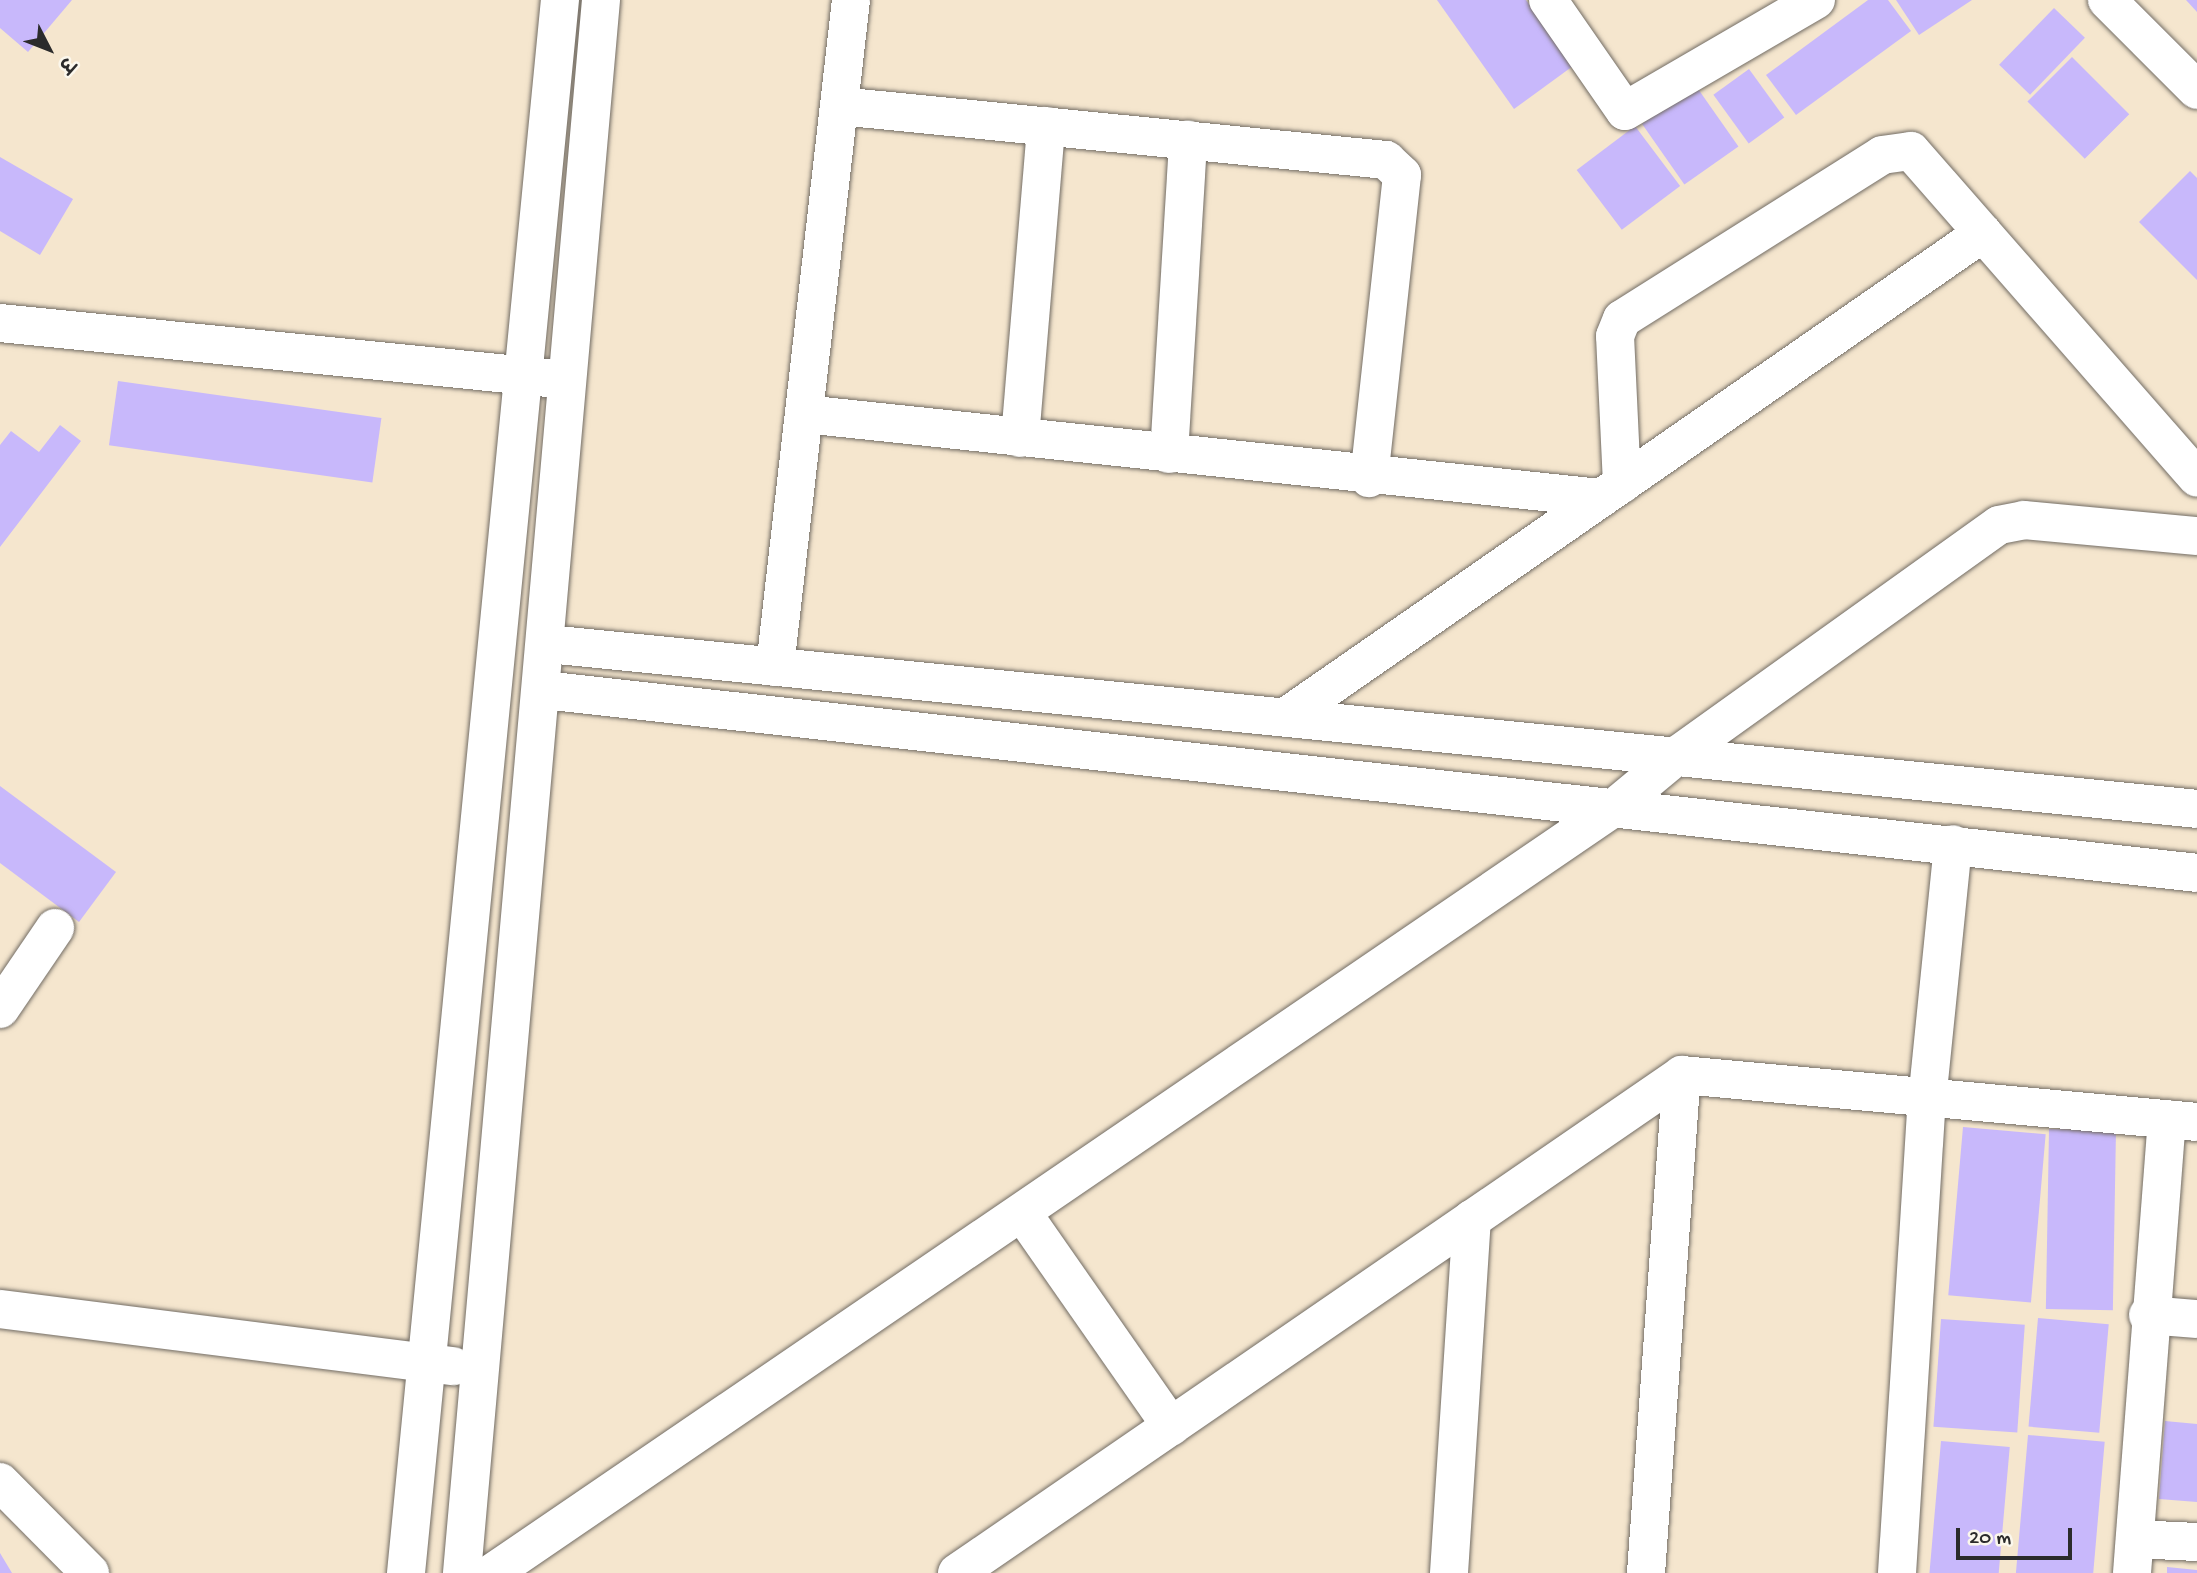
<!DOCTYPE html>
<meta charset="utf-8">
<style>
body{margin:0}
#map{position:relative;width:2197px;height:1573px;overflow:hidden;background:#f5e6ce;font-family:"Gochi Hand","Playpen Sans Deva",sans-serif}
div>[style]{position:absolute}
.building>*{inset:0;background:#c8b8fb;transform-origin:0 0}
.roads{filter:drop-shadow(0 0 2px #726c64) drop-shadow(0 0 2px #726c64)}
.minor>*{height:38px;margin:-19px;padding:0 19px;transform-origin:19px;border-radius:19px;background:#fff}
span{translate:-50% -50%;white-space:nowrap;text-align:center;line-height:1.15;-webkit-text-stroke:5px #fbf7ec;paint-order:stroke}
.north{position:absolute;left:14px;top:14px;width:70px;height:70px;-webkit-text-stroke:5px #fbf7ec;paint-order:stroke;rotate:132deg;font-size:19px;font-weight:700;line-height:28px;text-align:center;color:#2b2b2b}
.north::after{content:'';display:block;margin:auto;width:24px;height:32px;background:#2b2b2b;clip-path:polygon(50% 0,100% 100%,50% 72%,0 100%)}
.scale{position:absolute;left:1956px;top:1528px;width:116px;height:32px;box-sizing:border-box;border:4px solid #2b2b2b;border-top:0;padding-left:9px;font-size:21px;line-height:24px;white-space:nowrap;color:#2b2b2b;-webkit-text-stroke:5px #fbf7ec;paint-order:stroke}
</style>
<div id="map">
<div class="building">
<div style="clip-path:polygon(0 0,72px 0,28px 52px,0 28px)"></div>
<div style="clip-path:polygon(1437px 0,1526px 0,1573px 66px,1514px 109px)"></div>
<div style="clip-path:polygon(1868px 0,1888px 0,1911px 31px,1796px 115px,1766px 75px)"></div>
<div style="clip-path:polygon(1896px 0,1972px 0,1919px 35px)"></div>
<div style="clip-path:polygon(2186px 0,2197px 0,2197px 12px)"></div>
<div style="left:2054px;top:8px;width:43px;height:79px;rotate:44deg"></div>
<div style="left:2072px;top:57px;width:81px;height:63px;rotate:45deg"></div>
<div style="left:1749px;top:69px;width:60px;height:44px;rotate:54deg"></div>
<div style="left:1696px;top:86px;width:74px;height:66px;rotate:55deg"></div>
<div style="left:1635px;top:126px;width:75px;height:73px;rotate:53deg"></div>
<div style="clip-path:polygon(0 157px,73px 199px,40px 255px,0 231px)"></div>
<div style="clip-path:polygon(2190px 171px,2197px 178px,2197px 280px,2139px 222px)"></div>
<div style="left:118px;top:381px;width:266px;height:65px;rotate:8deg"></div>
<div style="clip-path:polygon(60px 425px,81px 441px,0 547px,0 445px,11px 431px,39px 452px)"></div>
<div style="clip-path:polygon(0 786px,116px 872px,79px 922px,0 863px)"></div>
<div style="left:1963px;top:1127px;width:83px;height:169px;rotate:5deg"></div>
<div style="left:2049px;top:1129px;width:67px;height:180px;rotate:1deg"></div>
<div style="left:2038px;top:1318px;width:71px;height:109px;rotate:5deg"></div>
<div style="left:1941px;top:1319px;width:84px;height:108px;rotate:4deg"></div>
<div style="clip-path:polygon(2165px 1421px,2197px 1424px,2197px 1502px,2159px 1499px)"></div>
<div style="left:2028px;top:1435px;width:77px;height:139px;rotate:5deg"></div>
<div style="left:1941px;top:1441px;width:69px;height:133px;rotate:5deg"></div>
<div style="clip-path:polygon(0 1553px,12px 1573px,0 1573px)"></div>
<div style="clip-path:polygon(2167px 1567px,2197px 1570px,2197px 1573px,2167px 1573px)"></div>
</div>
<div class="roads">
<div class="minor">
<div style="left:1548px;top:0;width:135px;rotate:55.3deg"></div>
<div style="left:1625px;top:111px;width:221px;rotate:-30.2deg"></div>
<div style="left:2107px;top:0;width:127px;rotate:45deg"></div>
<div style="left:839px;top:106px;width:550px;rotate:5.64deg"></div>
<div style="left:1386px;top:160px;width:22px;rotate:43deg"></div>
<div style="left:1402px;top:175px;width:305px;rotate:96.2deg"></div>
<div style="left:0;top:323px;width:551px;rotate:5.73deg"></div>
<div style="left:804px;top:414px;width:801px;rotate:6.02deg"></div>
<div style="left:1020px;top:438px;width:313px;rotate:-85.2deg"></div>
<div style="left:1169px;top:454px;width:315px;rotate:-86.5deg"></div>
<div style="left:1622px;top:484px;width:148px;rotate:-92.7deg"></div>
<div style="left:1615px;top:336px;width:18px;rotate:-68deg"></div>
<div style="left:1622px;top:319px;width:307px;rotate:-32.2deg"></div>
<div style="left:1882px;top:155px;width:29px;rotate:-8deg"></div>
<div style="left:1911px;top:151px;width:434px;rotate:48.8deg"></div>
<div style="left:548px;top:644px;width:1657px;rotate:5.71deg"></div>
<div style="left:775px;top:667px;width:671px;rotate:-83.5deg"></div>
<div style="left:543px;top:690px;width:1664px;rotate:6.31deg"></div>
<div style="left:1287px;top:716px;width:847px;rotate:-34.76deg"></div>
<div style="left:0;top:1009px;width:98px;rotate:-55.8deg"></div>
<div style="left:1023px;top:1214px;width:259px;rotate:55.1deg"></div>
<div style="left:0;top:1309px;width:457px;rotate:7.2deg"></div>
<div style="left:2148px;top:1315px;width:49px;rotate:4.7deg"></div>
<div style="left:0;top:1482px;width:128px;rotate:45.3deg"></div>
<div style="left:2135px;top:1539px;width:62px;rotate:2.8deg"></div>
<div style="left:406px;top:1573px;width:1581px;rotate:-84.41deg"></div>
<div style="left:462px;top:1573px;width:1579px;rotate:-84.95deg"></div>
<div style="left:492px;top:1573px;width:1359px;rotate:-34.3deg"></div>
<div style="left:1615px;top:807px;width:83px;rotate:-39.6deg"></div>
<div style="left:1679px;top:754px;width:393px;rotate:-35.6deg"></div>
<div style="left:1999px;top:525px;width:25px;rotate:-11deg"></div>
<div style="left:2024px;top:520px;width:174px;rotate:5.3deg"></div>
<div style="left:957px;top:1573px;width:880px;rotate:-34.49deg"></div>
<div style="left:1682px;top:1075px;width:517px;rotate:5.21deg"></div>
<div style="left:1449px;top:1573px;width:355px;rotate:-86.3deg"></div>
<div style="left:1646px;top:1573px;width:499px;rotate:-85.9deg"></div>
<div style="left:1897px;top:1573px;width:473px;rotate:-86.4deg"></div>
<div style="left:1927px;top:1101px;width:258px;rotate:-84.2deg"></div>
<div style="left:2132px;top:1573px;width:455px;rotate:-85.6deg"></div>
</div>
</div>
<div class="north">उ</div>
<div class="scale">20 m</div>
</div>
